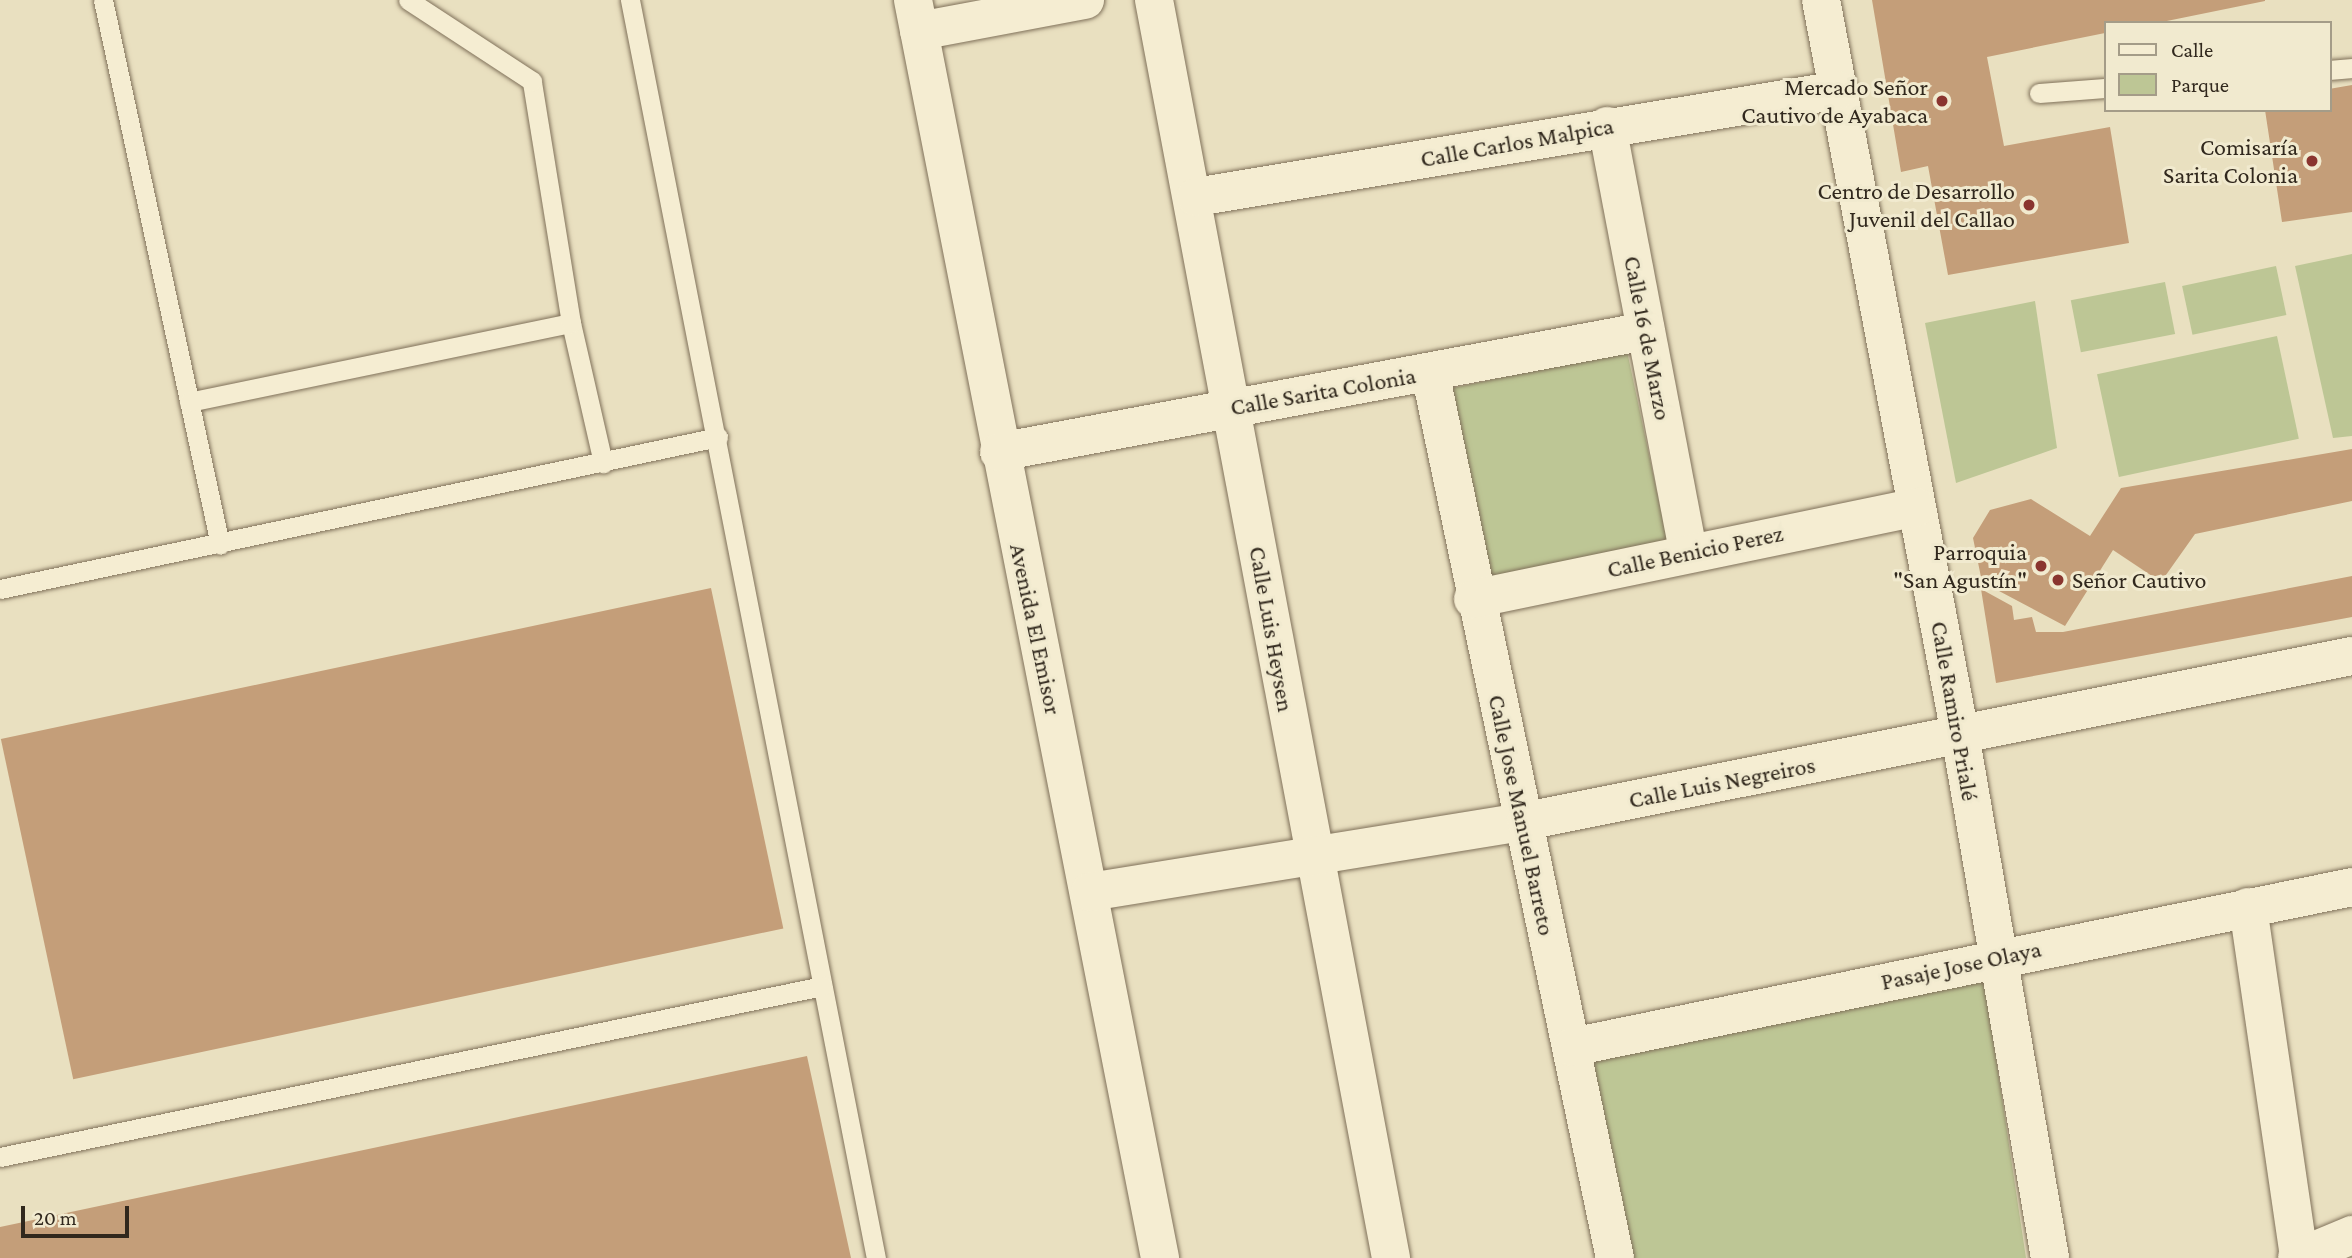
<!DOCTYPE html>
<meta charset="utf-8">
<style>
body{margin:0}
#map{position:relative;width:2352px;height:1258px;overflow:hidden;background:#e9e0c0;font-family:"Crimson Pro",serif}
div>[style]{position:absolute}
.green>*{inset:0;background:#bdc695;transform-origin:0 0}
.building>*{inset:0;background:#c49e79;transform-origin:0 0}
.roads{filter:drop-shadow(0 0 2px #80715a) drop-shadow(0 0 2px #80715a)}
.lane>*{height:19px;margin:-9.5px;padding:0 9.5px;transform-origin:9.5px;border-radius:9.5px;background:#f5edd2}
.street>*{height:38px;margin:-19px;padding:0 19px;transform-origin:19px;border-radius:19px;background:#f5edd2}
.dots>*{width:19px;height:19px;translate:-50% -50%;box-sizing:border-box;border:4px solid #f1eacf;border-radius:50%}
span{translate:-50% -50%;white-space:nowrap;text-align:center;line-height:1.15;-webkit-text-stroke:6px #f1eacf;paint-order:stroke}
.poi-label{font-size:24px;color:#31281d}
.right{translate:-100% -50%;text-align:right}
.left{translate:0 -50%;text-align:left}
.street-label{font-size:24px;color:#31281d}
.legend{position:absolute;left:2104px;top:21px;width:228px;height:91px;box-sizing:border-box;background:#f1eacf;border:2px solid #a49c88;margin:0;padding:9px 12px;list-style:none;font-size:21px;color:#31281d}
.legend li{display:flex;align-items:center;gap:14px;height:35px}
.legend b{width:35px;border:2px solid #a49c88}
.scale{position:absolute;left:21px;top:1206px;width:108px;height:32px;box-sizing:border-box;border:4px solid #31281d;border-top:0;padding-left:9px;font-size:21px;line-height:24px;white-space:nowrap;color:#31281d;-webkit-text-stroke:5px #f1eacf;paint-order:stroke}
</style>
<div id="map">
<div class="green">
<div style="clip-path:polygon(2352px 254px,2352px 436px,2333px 438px,2295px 266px)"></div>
<div style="left:2276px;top:266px;width:50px;height:96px;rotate:78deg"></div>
<div style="left:2165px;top:282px;width:53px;height:96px;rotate:79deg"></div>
<div style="clip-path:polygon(2035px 301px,2057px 448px,1956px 483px,1925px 323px)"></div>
<div style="left:2277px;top:336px;width:105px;height:184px;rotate:78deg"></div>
<div style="left:1627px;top:351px;width:200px;height:189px;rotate:78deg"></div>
<div style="clip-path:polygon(1983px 971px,2026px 1258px,1619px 1258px,1577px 1053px)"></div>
</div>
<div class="building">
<div style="clip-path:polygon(1872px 0,2265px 0,2265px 1px,2157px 23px,2105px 23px,2105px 33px,1987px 57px,2004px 146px,2110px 127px,2129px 243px,1948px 275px,1928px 166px,1901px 172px)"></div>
<div style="clip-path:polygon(2352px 85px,2352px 212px,2282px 222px,2265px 110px,2329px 110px,2329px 89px)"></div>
<div style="clip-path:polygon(2352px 449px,2352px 501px,2195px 534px,2161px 582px,2113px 550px,2065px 626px,1982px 582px,1973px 538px,1990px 510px,2031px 499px,2090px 536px,2121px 488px)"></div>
<div style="clip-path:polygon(2352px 576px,2352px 617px,1996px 683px,1981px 589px,2012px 606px,2014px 620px,2032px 617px,2036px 632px,2063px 632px)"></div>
<div style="left:711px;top:588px;width:348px;height:726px;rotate:78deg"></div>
<div style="clip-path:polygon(807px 1056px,851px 1258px,0 1258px,0 1227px)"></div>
</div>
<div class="roads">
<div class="lane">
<div style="left:103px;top:0;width:557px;rotate:77.88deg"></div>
<div style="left:630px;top:0;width:1282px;rotate:78.94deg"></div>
<div style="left:2329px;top:70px;width:23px;rotate:-5deg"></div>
<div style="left:2039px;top:93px;width:66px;rotate:-4.3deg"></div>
<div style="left:571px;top:323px;width:144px;rotate:77.1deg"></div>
<div style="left:189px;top:402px;width:390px;rotate:-11.7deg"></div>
<div style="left:571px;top:323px;width:245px;rotate:-99.2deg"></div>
<div style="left:532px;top:81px;width:148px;rotate:-146.8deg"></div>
<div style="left:0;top:589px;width:734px;rotate:-11.95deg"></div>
<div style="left:0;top:1157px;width:840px;rotate:-11.75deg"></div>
</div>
<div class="street">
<div style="left:913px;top:0;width:1282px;rotate:78.89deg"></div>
<div style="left:1154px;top:0;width:1280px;rotate:79.33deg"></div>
<div style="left:1821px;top:0;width:747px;rotate:79.28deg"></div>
<div style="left:1960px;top:734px;width:532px;rotate:80.25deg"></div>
<div style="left:919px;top:31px;width:169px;rotate:-10.6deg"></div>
<div style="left:1607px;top:126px;width:434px;rotate:79.2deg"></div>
<div style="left:1196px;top:197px;width:651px;rotate:-9.46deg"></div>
<div style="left:1430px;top:372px;width:905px;rotate:78.21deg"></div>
<div style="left:999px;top:452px;width:658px;rotate:-10.59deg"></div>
<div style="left:1473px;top:599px;width:453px;rotate:-11.7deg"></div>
<div style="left:1090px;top:892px;width:442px;rotate:-9.2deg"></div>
<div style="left:1526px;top:821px;width:842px;rotate:-11.3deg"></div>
<div style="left:2248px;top:907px;width:354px;rotate:81.7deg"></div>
<div style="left:1572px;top:1047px;width:796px;rotate:-11.59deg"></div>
<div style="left:2297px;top:1258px;width:60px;rotate:-22.7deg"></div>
</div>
</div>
<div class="dots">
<div style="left:1942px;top:101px;background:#8a352f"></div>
<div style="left:2312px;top:161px;background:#8a352f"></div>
<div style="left:2029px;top:205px;background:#8a352f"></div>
<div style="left:2041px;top:566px;background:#8a352f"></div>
<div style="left:2058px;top:580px;background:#8a352f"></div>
</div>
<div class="poi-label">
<span class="right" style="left:1928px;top:101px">Mercado Señor<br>Cautivo de Ayabaca</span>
<span class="right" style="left:2298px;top:161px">Comisaría<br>Sarita Colonia</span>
<span class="right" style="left:2015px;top:205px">Centro de Desarrollo<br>Juvenil del Callao</span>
<span class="right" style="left:2027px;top:566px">Parroquia<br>"San Agustín"</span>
<span class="left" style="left:2072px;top:580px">Señor Cautivo</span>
</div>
<div class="street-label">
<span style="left:1517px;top:142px;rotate:-10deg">Calle Carlos Malpica</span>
<span style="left:1648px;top:338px;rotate:79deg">Calle 16 de Marzo</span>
<span style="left:1323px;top:391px;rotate:-10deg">Calle Sarita Colonia</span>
<span style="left:1695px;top:551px;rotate:-12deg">Calle Benicio Perez</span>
<span style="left:1036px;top:629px;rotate:78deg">Avenida El Emisor</span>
<span style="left:1272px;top:629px;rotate:80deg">Calle Luis Heysen</span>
<span style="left:1955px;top:711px;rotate:80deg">Calle Ramiro Prialé</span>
<span style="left:1722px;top:782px;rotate:-11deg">Calle Luis Negreiros</span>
<span style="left:1522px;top:815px;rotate:78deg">Calle Jose Manuel Barreto</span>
<span style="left:1961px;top:965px;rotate:-12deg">Pasaje Jose Olaya</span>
</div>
<ul class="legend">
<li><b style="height:9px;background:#f5edd2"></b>Calle</li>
<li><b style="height:19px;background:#bdc695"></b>Parque</li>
</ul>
<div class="scale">20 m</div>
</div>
